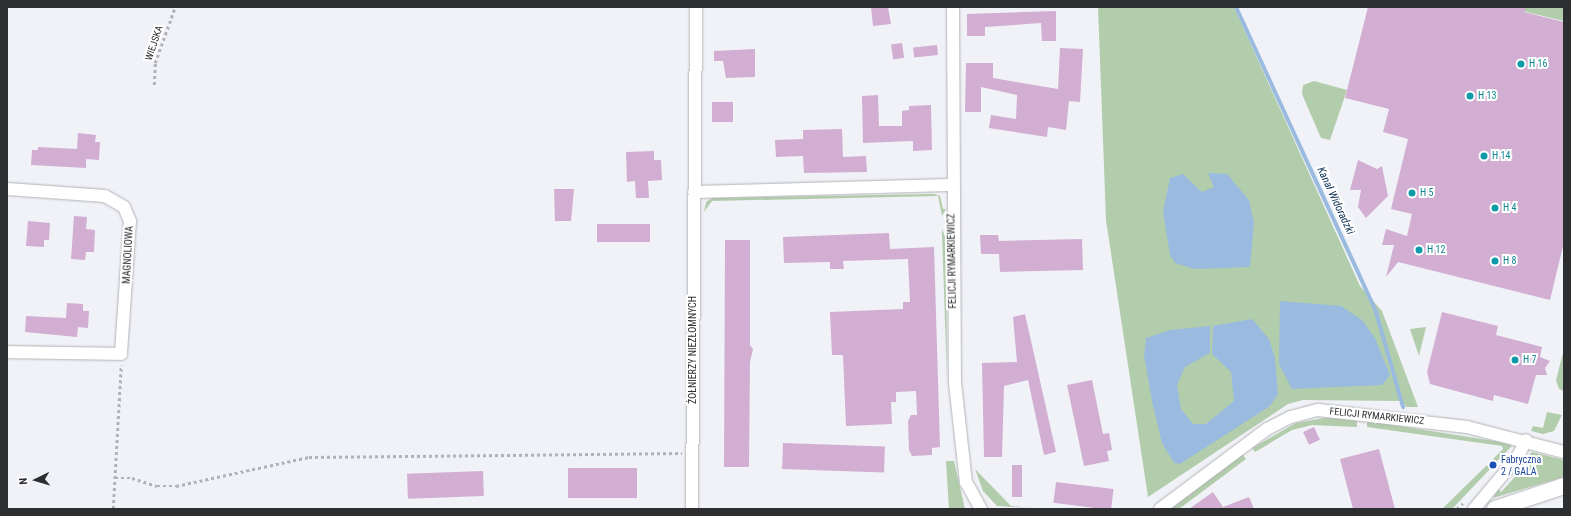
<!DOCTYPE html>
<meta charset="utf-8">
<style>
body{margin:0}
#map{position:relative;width:1571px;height:516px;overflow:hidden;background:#f1f2f7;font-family:"Roboto Condensed",sans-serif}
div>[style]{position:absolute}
.green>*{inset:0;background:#b2cdab}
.water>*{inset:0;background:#9abbdf}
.stream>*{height:4px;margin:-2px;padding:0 2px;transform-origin:2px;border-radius:2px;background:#9abbdf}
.building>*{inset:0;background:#d2aed3;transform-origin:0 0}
.path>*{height:2.5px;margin-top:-1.25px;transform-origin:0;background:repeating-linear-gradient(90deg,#b1b2b6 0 3px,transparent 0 6px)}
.roads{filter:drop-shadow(0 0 1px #b2b3b7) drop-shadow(0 0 1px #b2b3b7)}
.street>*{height:12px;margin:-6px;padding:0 6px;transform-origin:6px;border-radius:6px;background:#fff}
.secondary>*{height:16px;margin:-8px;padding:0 8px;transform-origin:8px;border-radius:8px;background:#fff}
.dots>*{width:11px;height:11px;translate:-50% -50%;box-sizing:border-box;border:2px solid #fff;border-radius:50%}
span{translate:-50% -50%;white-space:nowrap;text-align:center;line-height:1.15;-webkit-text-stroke:4px #fff;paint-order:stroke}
.street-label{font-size:10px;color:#2d2e30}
.culture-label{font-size:10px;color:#0d838f}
.left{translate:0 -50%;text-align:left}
.transit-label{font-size:10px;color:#164399}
.water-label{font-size:11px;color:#0a2e51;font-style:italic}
.frame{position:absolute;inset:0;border:8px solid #2d2e30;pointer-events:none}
.north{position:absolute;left:16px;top:460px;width:40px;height:40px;-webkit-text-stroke:3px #fff;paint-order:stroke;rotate:265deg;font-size:11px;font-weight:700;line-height:16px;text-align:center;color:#2d2e30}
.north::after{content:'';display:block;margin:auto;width:14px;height:18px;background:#2d2e30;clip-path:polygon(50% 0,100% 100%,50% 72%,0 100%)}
</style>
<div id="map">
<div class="green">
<div style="clip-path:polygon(1098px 7px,1234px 7px,1360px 286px,1382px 311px,1418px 407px,1406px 407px,1402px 401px,1303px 400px,1288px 404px,1148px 497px,1106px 220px)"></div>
<div style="clip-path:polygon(1506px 7px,1564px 7px,1564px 21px,1522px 11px)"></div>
<div style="clip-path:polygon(1314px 81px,1347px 90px,1330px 140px,1321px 138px,1302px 94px,1303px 85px)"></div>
<div style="clip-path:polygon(934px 194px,940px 196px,943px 209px,946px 209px,942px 216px,938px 196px,712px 201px,704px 212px,706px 202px,712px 198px)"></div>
<div style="clip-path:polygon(942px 229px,946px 239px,947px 380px,942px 233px)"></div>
<div style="clip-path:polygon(1426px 327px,1419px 356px,1410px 329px)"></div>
<div style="clip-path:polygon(1564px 349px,1564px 391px,1559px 389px,1556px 380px)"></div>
<div style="clip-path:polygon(1547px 412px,1562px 415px,1554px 431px,1543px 434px,1531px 431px,1533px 426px,1543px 428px)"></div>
<div style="clip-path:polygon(1324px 418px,1357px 419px,1357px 427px,1312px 425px,1292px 430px,1255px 452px,1252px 448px,1296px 423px)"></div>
<div style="clip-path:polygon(1367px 421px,1507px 443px,1512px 446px,1496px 462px,1493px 459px,1503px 449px,1502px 446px,1367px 427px)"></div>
<div style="clip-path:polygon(1532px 452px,1564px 460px,1564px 477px,1493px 498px,1498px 489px,1501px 492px,1527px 464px,1524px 461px)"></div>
<div style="clip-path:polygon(1242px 454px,1246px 459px,1179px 509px,1170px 509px)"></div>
<div style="clip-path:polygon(946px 461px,954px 461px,965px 509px,949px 509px)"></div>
<div style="clip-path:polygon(1487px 465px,1490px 469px,1452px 509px,1442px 509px)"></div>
<div style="clip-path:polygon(975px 469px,1011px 506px,1031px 508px,997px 506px,983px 491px)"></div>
</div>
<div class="water">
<div style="clip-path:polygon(1208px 173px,1227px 174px,1249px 200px,1254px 223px,1250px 267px,1195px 269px,1175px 263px,1170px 255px,1163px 212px,1170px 178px,1183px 174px,1202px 192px,1214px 187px)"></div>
<div style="clip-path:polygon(1280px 301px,1341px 306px,1362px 320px,1375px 338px,1390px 375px,1382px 385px,1292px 389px,1279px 364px)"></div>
<div style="clip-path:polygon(1252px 319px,1269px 339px,1275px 358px,1278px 394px,1270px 406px,1180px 464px,1174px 463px,1162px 443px,1153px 406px,1144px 356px,1146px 338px,1170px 330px,1210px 326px,1210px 353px,1185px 367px,1177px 385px,1181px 409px,1193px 424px,1206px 424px,1234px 401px,1231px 372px,1212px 354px,1213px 326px)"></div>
</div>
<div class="stream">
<div style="left:1236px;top:7px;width:336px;rotate:65.3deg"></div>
<div style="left:1376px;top:312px;width:99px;rotate:74.1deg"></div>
</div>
<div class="building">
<div style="clip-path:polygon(871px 7px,888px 7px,891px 24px,873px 26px)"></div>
<div style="clip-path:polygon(1368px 7px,1526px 7px,1524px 12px,1564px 22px,1564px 242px,1550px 300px,1398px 262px,1386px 277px,1394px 245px,1382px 245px,1386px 229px,1407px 236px,1412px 214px,1391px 209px,1408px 139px,1383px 132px,1389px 109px,1345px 98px)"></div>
<div style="clip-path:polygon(1056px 11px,1056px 41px,1042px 41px,1041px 23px,985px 27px,985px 36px,967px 36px,967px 14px)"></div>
<div style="left:902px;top:43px;width:15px;height:11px;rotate:82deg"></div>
<div style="left:937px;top:45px;width:10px;height:24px;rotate:84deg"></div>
<div style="clip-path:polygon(1060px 48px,1083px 49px,1080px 102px,1069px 101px,1066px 130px,1048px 127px,1047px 137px,989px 128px,991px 115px,1016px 119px,1017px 95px,981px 87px,981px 112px,965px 112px,966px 63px,993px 63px,993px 78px,1058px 89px)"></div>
<div style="clip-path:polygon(755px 49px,755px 77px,726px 78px,723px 61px,714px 61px,714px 51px)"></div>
<div style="clip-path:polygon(878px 95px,879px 126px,902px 126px,902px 111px,909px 110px,909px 106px,931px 105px,932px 150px,913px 151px,913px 141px,863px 143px,862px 96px)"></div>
<div style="left:712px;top:102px;width:21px;height:20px"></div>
<div style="clip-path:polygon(842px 129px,843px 157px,866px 156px,867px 172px,804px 173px,803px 156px,776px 157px,775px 140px,803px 139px,803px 130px)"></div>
<div style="clip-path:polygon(78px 133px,96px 135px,95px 142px,100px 142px,99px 160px,86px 159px,86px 168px,31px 165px,32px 150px,38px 150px,38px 147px,77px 149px)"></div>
<div style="clip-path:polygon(654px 151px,654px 160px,661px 160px,662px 180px,648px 181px,649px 198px,636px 198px,635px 181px,627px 182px,626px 152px)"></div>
<div style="clip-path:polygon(1358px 160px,1377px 169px,1382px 166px,1388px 196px,1366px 218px,1358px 207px,1361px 190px,1350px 190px)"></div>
<div style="clip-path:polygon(554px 189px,574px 189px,571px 221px,555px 221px)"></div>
<div style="clip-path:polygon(74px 216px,87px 217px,86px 229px,95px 230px,94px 252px,86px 252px,85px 260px,71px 259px)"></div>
<div style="clip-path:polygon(28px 221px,50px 223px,49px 240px,44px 240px,44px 247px,26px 246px)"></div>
<div style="left:650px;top:224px;width:18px;height:53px;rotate:90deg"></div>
<div style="clip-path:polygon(889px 233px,890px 249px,934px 247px,940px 447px,932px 448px,932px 455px,912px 456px,909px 450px,908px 421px,911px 415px,917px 415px,916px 391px,896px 392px,896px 402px,891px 402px,892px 424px,846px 426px,843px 355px,832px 355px,830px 312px,903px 309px,903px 302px,910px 302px,908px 259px,843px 261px,844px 269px,830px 269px,830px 262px,784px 263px,783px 237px)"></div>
<div style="clip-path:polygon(980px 235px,998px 235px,999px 241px,1082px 239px,1083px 270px,1000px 272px,999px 254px,981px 254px)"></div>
<div style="clip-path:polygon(725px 240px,750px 240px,750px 345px,753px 349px,750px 362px,749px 467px,724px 467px)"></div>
<div style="clip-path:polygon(67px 303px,83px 304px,83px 311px,89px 311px,88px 328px,78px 327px,77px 337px,25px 332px,26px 316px,66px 318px)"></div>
<div style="clip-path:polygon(1442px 312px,1498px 326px,1496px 335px,1542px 347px,1540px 357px,1550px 361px,1545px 368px,1547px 375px,1536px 375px,1528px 404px,1494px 395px,1493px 401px,1430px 384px,1427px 372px)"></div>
<div style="clip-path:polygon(1025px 314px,1056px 452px,1044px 455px,1028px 380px,1004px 386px,1002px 457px,984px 457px,982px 363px,1017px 362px,1013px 317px)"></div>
<div style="clip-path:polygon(1092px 380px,1103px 434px,1109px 433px,1112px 450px,1107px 451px,1109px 461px,1084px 466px,1067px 385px)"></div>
<div style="left:1314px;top:427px;width:14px;height:12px;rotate:65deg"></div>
<div style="left:783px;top:443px;width:102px;height:26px;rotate:2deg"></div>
<div style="clip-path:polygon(1379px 449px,1395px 509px,1353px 509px,1340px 459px)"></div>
<div style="left:1012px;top:465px;width:10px;height:32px"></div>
<div style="left:568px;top:468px;width:69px;height:30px"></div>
<div style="left:483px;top:471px;width:25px;height:76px;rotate:88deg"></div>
<div style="left:1056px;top:482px;width:58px;height:21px;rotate:7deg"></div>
<div style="clip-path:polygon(1213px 492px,1223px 507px,1249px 497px,1254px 509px,1189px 509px)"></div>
</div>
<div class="path">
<div style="left:154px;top:85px;width:22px;rotate:-87deg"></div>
<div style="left:155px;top:63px;width:59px;rotate:-70.3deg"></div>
<div style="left:115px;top:478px;width:17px"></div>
<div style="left:132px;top:478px;width:26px;rotate:18deg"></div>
<div style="left:157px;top:486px;width:19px"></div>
<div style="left:176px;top:486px;width:136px;rotate:-12.3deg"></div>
<div style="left:309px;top:457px;width:373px;rotate:-0.6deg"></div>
<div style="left:113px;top:509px;width:144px;rotate:-86.8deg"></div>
<div style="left:1457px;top:509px;width:8px;rotate:-45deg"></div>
</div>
<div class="roads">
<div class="street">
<div style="left:953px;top:7px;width:376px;rotate:89.7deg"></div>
<div style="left:955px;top:383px;width:100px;rotate:83.7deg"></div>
<div style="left:966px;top:482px;width:31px;rotate:61deg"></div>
<div style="left:7px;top:189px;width:98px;rotate:4.1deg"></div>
<div style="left:105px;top:196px;width:22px;rotate:30deg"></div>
<div style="left:124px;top:207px;width:15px;rotate:67deg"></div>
<div style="left:130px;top:221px;width:133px;rotate:93.9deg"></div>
<div style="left:121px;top:354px;width:114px;rotate:-179deg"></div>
<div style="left:694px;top:192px;width:258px;rotate:-1.6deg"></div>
<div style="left:692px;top:509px;width:502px;rotate:-89.54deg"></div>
<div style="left:1160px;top:509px;width:134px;rotate:-36.8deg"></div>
<div style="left:1267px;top:429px;width:27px;rotate:-27deg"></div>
<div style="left:1291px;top:417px;width:28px;rotate:-15deg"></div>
<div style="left:1318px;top:410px;width:150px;rotate:6.5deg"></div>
<div style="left:1467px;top:427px;width:100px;rotate:14.5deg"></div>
<div style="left:1474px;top:509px;width:67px;rotate:-49.9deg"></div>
<div style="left:1517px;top:458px;width:20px;rotate:-63deg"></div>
</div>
<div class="secondary">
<div style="left:1495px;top:509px;width:73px;rotate:-18.4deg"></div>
</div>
</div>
<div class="dots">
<div style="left:1521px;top:64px;background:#0f9aa8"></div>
<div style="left:1470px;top:96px;background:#0f9aa8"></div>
<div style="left:1484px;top:156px;background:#0f9aa8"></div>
<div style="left:1412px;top:193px;background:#0f9aa8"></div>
<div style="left:1495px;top:208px;background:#0f9aa8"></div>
<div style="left:1419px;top:250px;background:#0f9aa8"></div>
<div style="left:1495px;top:261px;background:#0f9aa8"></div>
<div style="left:1515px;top:360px;background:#0f9aa8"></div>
<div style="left:1493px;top:465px;background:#1a4fb4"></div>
</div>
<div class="street-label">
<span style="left:154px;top:43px;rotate:-72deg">WIEJSKA</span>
<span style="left:128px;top:255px;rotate:-87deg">MAGNOLIOWA</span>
<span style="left:952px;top:261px;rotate:-91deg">FELICJI RYMARKIEWICZ</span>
<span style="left:693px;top:350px;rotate:-90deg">ŻOŁNIERZY NIEZŁOMNYCH</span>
<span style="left:1377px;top:416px;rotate:6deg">FELICJI RYMARKIEWICZ</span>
</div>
<div class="culture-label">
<span class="left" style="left:1529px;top:64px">H 16</span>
<span class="left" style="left:1478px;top:96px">H 13</span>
<span class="left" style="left:1492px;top:156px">H 14</span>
<span class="left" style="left:1420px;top:193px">H 5</span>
<span class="left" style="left:1503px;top:208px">H 4</span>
<span class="left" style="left:1427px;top:250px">H 12</span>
<span class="left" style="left:1503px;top:261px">H 8</span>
<span class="left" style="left:1523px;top:360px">H 7</span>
</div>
<div class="transit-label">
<span class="left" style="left:1501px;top:465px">Fabryczna<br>2 / GALA</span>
</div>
<div class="water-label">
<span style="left:1335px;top:201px;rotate:65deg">Kanał Widoradzki</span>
</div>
<div class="frame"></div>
<div class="north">N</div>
</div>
